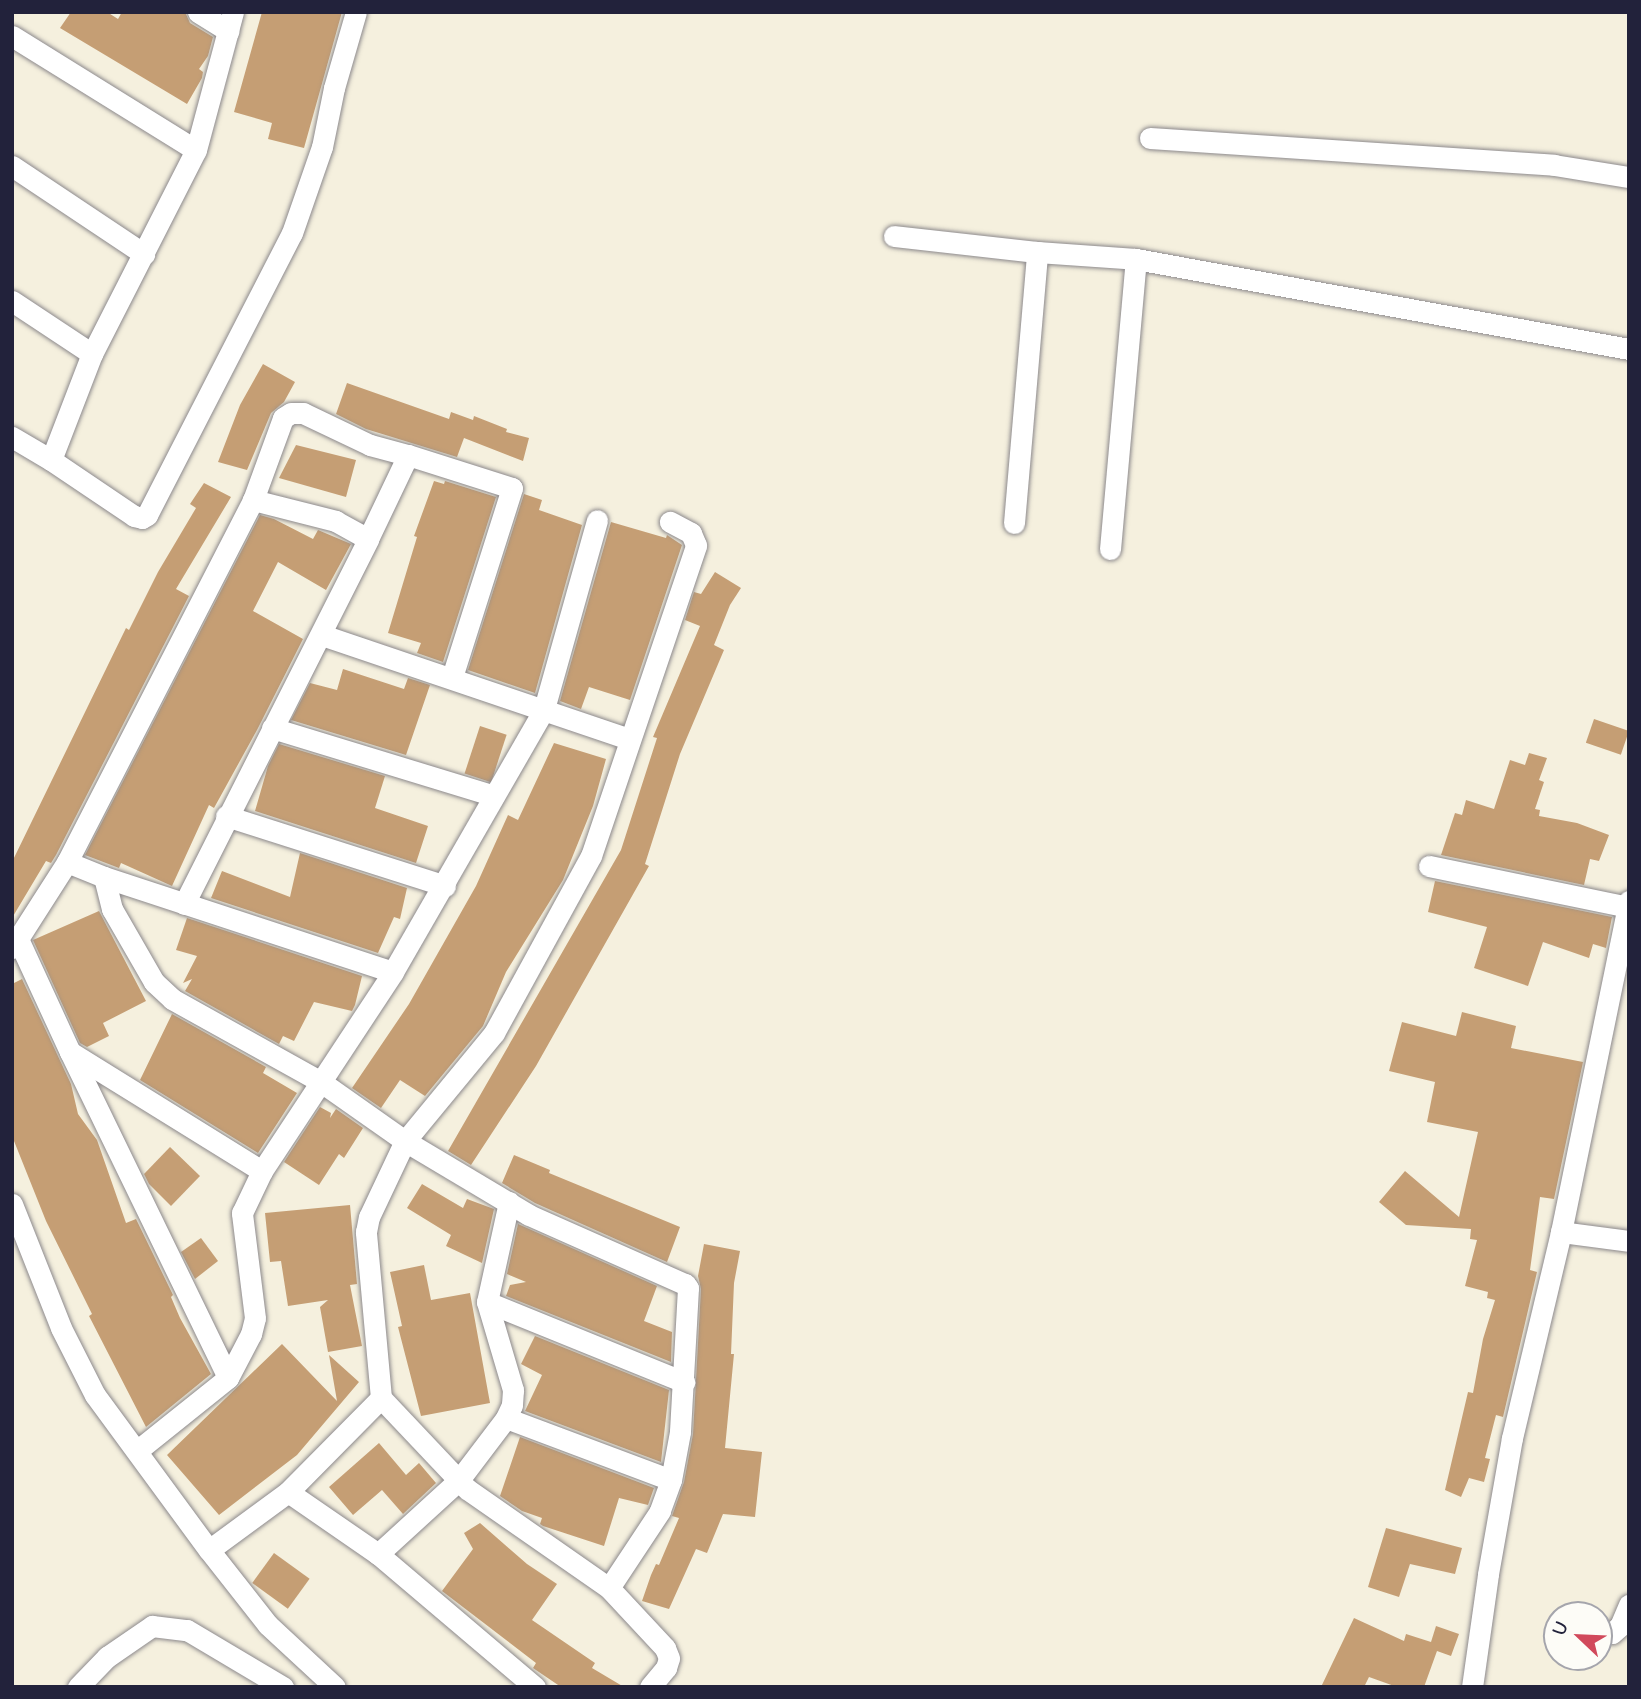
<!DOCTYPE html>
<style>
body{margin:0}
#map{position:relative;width:1641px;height:1699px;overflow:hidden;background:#f5f0de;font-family:"Comic Neue",sans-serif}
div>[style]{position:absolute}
.building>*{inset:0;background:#c59e74;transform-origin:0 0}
.roads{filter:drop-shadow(0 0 2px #8c898c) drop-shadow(0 0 2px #8c898c)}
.minor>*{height:21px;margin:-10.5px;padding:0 10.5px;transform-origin:10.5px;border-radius:10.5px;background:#fff}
span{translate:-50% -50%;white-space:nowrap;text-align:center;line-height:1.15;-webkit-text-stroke:7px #fdfcf7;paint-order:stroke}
.frame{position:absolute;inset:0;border:14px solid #22223b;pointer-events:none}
.north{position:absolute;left:1543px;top:1601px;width:70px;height:70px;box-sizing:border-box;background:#fdfcf7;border:2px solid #a5a5ac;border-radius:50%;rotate:293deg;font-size:19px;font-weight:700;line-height:28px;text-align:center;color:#22223b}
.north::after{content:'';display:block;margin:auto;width:24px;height:32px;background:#d1495b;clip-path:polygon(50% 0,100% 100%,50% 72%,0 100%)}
</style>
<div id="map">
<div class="building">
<div style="clip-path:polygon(71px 12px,107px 12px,118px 19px,122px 12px,185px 12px,190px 23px,213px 37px,208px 56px,199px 69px,203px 72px,202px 78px,187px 104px,60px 28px)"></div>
<div style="clip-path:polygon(262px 12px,342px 12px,304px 148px,268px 139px,272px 123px,234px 112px)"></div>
<div style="clip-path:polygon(263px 364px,295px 382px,284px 402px,271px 413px,247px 470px,218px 462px,240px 405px)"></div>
<div style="clip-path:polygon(347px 383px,449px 419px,451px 412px,473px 420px,474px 416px,507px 429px,506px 432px,529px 438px,523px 461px,464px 438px,457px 457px,366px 429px,336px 414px)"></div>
<div style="clip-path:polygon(296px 445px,356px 460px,346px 497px,279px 478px)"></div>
<div style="clip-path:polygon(434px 481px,444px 484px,445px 481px,496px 497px,443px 662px,417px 653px,421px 643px,388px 633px,417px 537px,414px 536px)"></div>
<div style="clip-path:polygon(204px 483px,231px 497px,176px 589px,189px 596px,56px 855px,51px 863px,46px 861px,12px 918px,12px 862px,126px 628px,129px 630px,158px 572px,196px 508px,190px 504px)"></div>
<div style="clip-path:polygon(524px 494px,542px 500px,539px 510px,582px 525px,535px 693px,468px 670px)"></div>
<div style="clip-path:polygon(260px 515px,274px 519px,313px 539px,318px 530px,351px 544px,326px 590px,278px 562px,253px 611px,303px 639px,257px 730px,214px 808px,209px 805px,172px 886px,121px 863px,119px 868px,85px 855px)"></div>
<div style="clip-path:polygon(611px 522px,666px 538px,667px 535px,682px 545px,630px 700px,589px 687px,581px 709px,560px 701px)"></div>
<div style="clip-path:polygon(715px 572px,741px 588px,730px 605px,714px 645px,724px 650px,680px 754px,645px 864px,649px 866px,536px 1066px,471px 1165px,448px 1151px,621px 850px,657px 738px,653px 737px,700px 626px,685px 620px,694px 592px,701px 594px)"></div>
<div style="clip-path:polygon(343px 669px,404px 689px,408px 678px,430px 685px,406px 755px,291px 720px,310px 683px,337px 690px)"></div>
<div style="left:1594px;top:719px;width:37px;height:25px;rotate:19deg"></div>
<div style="left:480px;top:726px;width:28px;height:50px;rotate:18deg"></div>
<div style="clip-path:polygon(554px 743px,606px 759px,593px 806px,563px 880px,506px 972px,483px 1026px,425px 1096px,400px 1080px,381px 1108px,352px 1088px,409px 1004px,476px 886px,508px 815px,518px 820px)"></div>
<div style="clip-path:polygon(279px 744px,385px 776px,375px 808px,428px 826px,416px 863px,255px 811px,268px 766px)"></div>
<div style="clip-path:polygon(1529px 753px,1547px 758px,1539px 780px,1544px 782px,1535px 809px,1540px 810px,1539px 816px,1577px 823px,1609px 835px,1599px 861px,1590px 859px,1584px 885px,1441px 855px,1455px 813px,1462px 815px,1466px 800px,1494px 809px,1510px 760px,1525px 765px)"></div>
<div style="clip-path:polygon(300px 853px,407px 888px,400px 919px,394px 917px,378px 953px,211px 898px,222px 871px,290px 897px)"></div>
<div style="clip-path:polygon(1435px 881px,1612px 917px,1606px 948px,1593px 944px,1589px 958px,1543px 942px,1528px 986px,1474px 968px,1487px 927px,1428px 912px)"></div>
<div style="clip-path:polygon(99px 911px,146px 1001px,103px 1023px,109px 1036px,87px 1047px,80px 1043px,33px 940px)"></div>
<div style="clip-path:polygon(187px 918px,362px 976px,355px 1005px,352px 1011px,314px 1002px,294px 1041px,283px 1036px,279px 1044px,185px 991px,192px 979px,183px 983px,197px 956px,176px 950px)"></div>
<div style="clip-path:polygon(22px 979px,71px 1084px,78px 1114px,97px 1140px,126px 1223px,136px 1219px,173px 1295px,171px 1297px,180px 1318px,211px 1374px,146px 1427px,89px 1316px,92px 1314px,46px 1221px,12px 1136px,12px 984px)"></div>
<div style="clip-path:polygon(1462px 1012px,1516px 1026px,1511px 1048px,1583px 1062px,1554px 1199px,1540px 1197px,1530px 1270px,1537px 1272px,1503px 1417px,1496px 1415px,1485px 1458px,1490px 1459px,1484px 1482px,1469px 1478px,1461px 1497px,1445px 1490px,1468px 1392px,1473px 1393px,1483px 1339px,1495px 1300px,1487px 1298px,1488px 1292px,1465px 1286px,1477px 1240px,1470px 1239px,1471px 1229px,1406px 1225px,1379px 1202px,1405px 1171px,1459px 1217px,1478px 1132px,1427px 1122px,1435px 1082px,1389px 1071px,1402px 1022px,1456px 1036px)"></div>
<div style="clip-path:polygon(172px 1014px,266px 1067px,263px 1073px,297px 1093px,258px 1153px,140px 1080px)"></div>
<div style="clip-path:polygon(320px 1107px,331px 1113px,330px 1118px,336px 1109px,363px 1128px,344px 1158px,339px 1154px,319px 1185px,284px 1162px)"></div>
<div style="clip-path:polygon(170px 1147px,200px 1176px,171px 1206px,149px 1184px,144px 1174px)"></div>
<div style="clip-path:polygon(514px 1155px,550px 1170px,549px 1173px,680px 1227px,667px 1262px,535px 1203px,502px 1183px)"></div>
<div style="clip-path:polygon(422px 1184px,463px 1208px,467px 1199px,494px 1209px,482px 1263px,446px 1246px,451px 1235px,407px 1208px)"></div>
<div style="clip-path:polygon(350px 1205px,357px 1284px,350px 1285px,362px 1346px,328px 1352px,320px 1307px,328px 1300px,288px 1306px,281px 1261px,270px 1262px,265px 1213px)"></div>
<div style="clip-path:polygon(518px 1224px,657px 1286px,644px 1321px,672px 1332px,671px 1362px,506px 1296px,510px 1285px,526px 1282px,507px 1274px)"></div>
<div style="clip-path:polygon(201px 1238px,218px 1261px,195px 1279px,181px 1252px)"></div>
<div style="clip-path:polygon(704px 1244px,740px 1251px,734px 1283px,731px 1354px,734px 1354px,725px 1448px,762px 1452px,755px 1517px,723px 1514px,707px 1553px,696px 1549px,669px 1609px,642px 1601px,651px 1575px,656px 1564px,659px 1565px,679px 1518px,672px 1516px,684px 1482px,693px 1434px,701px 1289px,698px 1276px)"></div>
<div style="clip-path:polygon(424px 1265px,431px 1300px,470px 1293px,490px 1403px,421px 1416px,398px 1327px,402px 1326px,390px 1272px)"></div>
<div style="clip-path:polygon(535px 1336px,669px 1390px,661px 1462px,525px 1411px,542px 1375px,521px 1364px)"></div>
<div style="clip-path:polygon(282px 1344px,337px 1401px,329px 1355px,359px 1382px,297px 1455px,219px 1515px,167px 1455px)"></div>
<div style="clip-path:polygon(520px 1437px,654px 1488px,648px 1505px,619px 1498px,604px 1546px,543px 1526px,540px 1524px,542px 1518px,522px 1511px,500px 1496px)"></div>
<div style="clip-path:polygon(379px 1443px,406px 1475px,419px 1463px,436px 1483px,403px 1514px,382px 1490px,353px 1515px,329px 1487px)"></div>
<div style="clip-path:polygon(480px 1523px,527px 1564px,557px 1584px,532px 1620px,595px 1663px,592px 1668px,624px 1687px,561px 1687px,533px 1668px,536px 1663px,442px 1591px,473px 1549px,464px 1533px)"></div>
<div style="clip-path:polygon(1386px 1528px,1462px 1548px,1455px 1574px,1410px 1564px,1399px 1597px,1368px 1587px)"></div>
<div style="left:274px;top:1553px;width:44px;height:37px;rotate:36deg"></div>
<div style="clip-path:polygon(1354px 1618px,1404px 1641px,1406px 1634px,1431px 1642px,1436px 1626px,1459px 1634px,1451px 1656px,1437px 1651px,1424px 1687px,1397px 1687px,1369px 1677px,1364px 1687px,1321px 1687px)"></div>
</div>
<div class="roads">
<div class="minor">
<div style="left:198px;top:12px;width:36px;rotate:32deg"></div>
<div style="left:12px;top:36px;width:216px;rotate:31.8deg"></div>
<div style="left:1150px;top:138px;width:405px;rotate:3.8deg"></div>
<div style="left:1554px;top:165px;width:76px;rotate:9.1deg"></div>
<div style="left:12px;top:166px;width:159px;rotate:33.7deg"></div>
<div style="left:894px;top:236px;width:144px;rotate:6.4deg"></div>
<div style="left:12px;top:301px;width:96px;rotate:33.5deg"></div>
<div style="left:12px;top:437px;width:45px;rotate:30.5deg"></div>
<div style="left:51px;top:460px;width:114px;rotate:-68.9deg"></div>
<div style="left:92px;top:354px;width:229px;rotate:-63deg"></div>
<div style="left:196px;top:150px;width:143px;rotate:-75deg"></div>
<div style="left:51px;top:460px;width:100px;rotate:34deg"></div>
<div style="left:134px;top:516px;width:8px;rotate:14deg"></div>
<div style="left:142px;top:518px;width:6px;rotate:-31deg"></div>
<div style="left:147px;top:515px;width:317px;rotate:-62.8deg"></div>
<div style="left:292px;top:233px;width:91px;rotate:-70.8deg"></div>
<div style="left:322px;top:147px;width:60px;rotate:-78.5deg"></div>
<div style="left:334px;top:88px;width:79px;rotate:-73.9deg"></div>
<div style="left:1014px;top:523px;width:272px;rotate:-85.1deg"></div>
<div style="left:1037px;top:252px;width:99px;rotate:4deg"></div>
<div style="left:1136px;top:259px;width:501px;rotate:10.35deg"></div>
<div style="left:368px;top:539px;width:93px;rotate:-64.5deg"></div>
<div style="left:408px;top:455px;width:109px;rotate:17.6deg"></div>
<div style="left:512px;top:488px;width:198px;rotate:107.6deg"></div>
<div style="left:1110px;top:549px;width:291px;rotate:-84.9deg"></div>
<div style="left:322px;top:635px;width:325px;rotate:18.7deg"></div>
<div style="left:272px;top:728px;width:232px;rotate:17deg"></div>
<div style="left:226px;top:816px;width:230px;rotate:17.7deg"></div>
<div style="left:67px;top:862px;width:40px;rotate:22deg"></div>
<div style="left:104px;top:877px;width:304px;rotate:18.2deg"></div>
<div style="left:1429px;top:866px;width:203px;rotate:11.6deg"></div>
<div style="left:104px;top:877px;width:33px;rotate:76deg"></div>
<div style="left:112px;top:909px;width:84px;rotate:60.1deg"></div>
<div style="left:154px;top:982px;width:25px;rotate:43deg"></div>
<div style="left:172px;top:999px;width:171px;rotate:29.1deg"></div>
<div style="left:321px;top:1082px;width:103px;rotate:35.1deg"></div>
<div style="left:405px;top:1141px;width:144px;rotate:30.8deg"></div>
<div style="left:529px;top:1215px;width:171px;rotate:23.9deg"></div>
<div style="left:685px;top:1284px;width:5px;rotate:53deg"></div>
<div style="left:688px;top:1288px;width:144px;rotate:93.2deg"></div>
<div style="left:680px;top:1432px;width:49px;rotate:100.6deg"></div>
<div style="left:671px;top:1480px;width:33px;rotate:110deg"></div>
<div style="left:660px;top:1511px;width:92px;rotate:123.5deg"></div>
<div style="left:184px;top:904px;width:409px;rotate:-63.2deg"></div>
<div style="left:368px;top:539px;width:37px;rotate:-151deg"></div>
<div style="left:336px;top:521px;width:86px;rotate:-165.8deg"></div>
<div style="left:18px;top:939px;width:124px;rotate:65.3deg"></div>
<div style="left:70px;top:1052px;width:226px;rotate:31.8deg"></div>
<div style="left:12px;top:948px;width:102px;rotate:-57.4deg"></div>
<div style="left:67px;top:862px;width:407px;rotate:-62.8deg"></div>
<div style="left:253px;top:500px;width:87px;rotate:-69.9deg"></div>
<div style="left:283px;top:418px;width:9px;rotate:-32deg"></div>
<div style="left:291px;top:413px;width:12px"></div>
<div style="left:303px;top:413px;width:74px;rotate:25.5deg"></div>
<div style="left:370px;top:445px;width:39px;rotate:15deg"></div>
<div style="left:70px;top:1052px;width:362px;rotate:64.1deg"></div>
<div style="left:509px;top:1202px;width:102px;rotate:102.4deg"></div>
<div style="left:487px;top:1302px;width:92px;rotate:73.5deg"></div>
<div style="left:513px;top:1390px;width:15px;rotate:94deg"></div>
<div style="left:512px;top:1405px;width:14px;rotate:115deg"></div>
<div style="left:506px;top:1418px;width:78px;rotate:127.2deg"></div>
<div style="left:459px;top:1480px;width:110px;rotate:137.6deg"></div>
<div style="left:378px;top:1554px;width:206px;rotate:40.3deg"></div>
<div style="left:12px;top:1204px;width:133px;rotate:68.4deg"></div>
<div style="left:61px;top:1328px;width:75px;rotate:63.1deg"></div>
<div style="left:95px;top:1395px;width:192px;rotate:53.7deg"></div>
<div style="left:209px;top:1550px;width:95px;rotate:51.8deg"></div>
<div style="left:268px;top:1625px;width:91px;rotate:42.8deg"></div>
<div style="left:1561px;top:1232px;width:69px;rotate:7.5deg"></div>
<div style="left:487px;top:1302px;width:213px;rotate:22.1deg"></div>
<div style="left:506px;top:1418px;width:176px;rotate:20.6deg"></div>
<div style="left:138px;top:1450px;width:115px;rotate:-38.7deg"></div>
<div style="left:228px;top:1378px;width:50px;rotate:-62.4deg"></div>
<div style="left:251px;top:1334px;width:16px;rotate:-76deg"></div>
<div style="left:255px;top:1318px;width:106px;rotate:-97.1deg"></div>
<div style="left:242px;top:1213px;width:47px;rotate:-64.5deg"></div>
<div style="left:262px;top:1171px;width:238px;rotate:-56.6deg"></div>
<div style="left:393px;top:972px;width:303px;rotate:-60.1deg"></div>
<div style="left:544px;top:709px;width:196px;rotate:-74.3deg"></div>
<div style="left:209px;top:1550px;width:98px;rotate:-36.3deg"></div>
<div style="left:378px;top:1554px;width:109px;rotate:-145.4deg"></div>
<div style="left:288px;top:1492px;width:132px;rotate:-45.3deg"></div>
<div style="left:1599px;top:1631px;width:13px;rotate:9deg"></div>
<div style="left:1612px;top:1633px;width:11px;rotate:-41deg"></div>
<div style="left:1620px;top:1626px;width:23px;rotate:-67deg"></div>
<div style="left:78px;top:1687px;width:42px;rotate:-46deg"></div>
<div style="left:107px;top:1657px;width:55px;rotate:-34.6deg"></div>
<div style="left:152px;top:1626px;width:35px;rotate:7deg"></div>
<div style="left:187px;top:1630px;width:112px;rotate:30.7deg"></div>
<div style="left:650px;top:1687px;width:25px;rotate:-50deg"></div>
<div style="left:666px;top:1668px;width:10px;rotate:-73deg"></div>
<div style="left:669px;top:1658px;width:11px;rotate:-112deg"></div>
<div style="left:665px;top:1648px;width:82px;rotate:-133deg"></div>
<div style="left:609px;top:1588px;width:173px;rotate:-145.1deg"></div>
<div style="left:467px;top:1489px;width:125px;rotate:-133.4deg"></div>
<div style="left:381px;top:1398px;width:167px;rotate:-95.2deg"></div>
<div style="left:366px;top:1232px;width:15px;rotate:-79deg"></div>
<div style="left:369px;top:1217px;width:84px;rotate:-64.7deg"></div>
<div style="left:405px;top:1141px;width:140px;rotate:-50.5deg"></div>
<div style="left:494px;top:1033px;width:202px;rotate:-61.3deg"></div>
<div style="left:591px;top:856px;width:328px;rotate:-71.3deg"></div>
<div style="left:696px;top:545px;width:13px;rotate:-113deg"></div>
<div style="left:691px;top:533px;width:24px;rotate:-152deg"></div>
<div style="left:1472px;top:1687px;width:114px;rotate:-81.9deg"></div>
<div style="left:1488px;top:1574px;width:138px;rotate:-80deg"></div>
<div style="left:1512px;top:1438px;width:212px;rotate:-76.6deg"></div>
<div style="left:1561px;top:1232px;width:338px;rotate:-78.4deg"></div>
</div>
</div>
<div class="frame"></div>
<div class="north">U</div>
</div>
